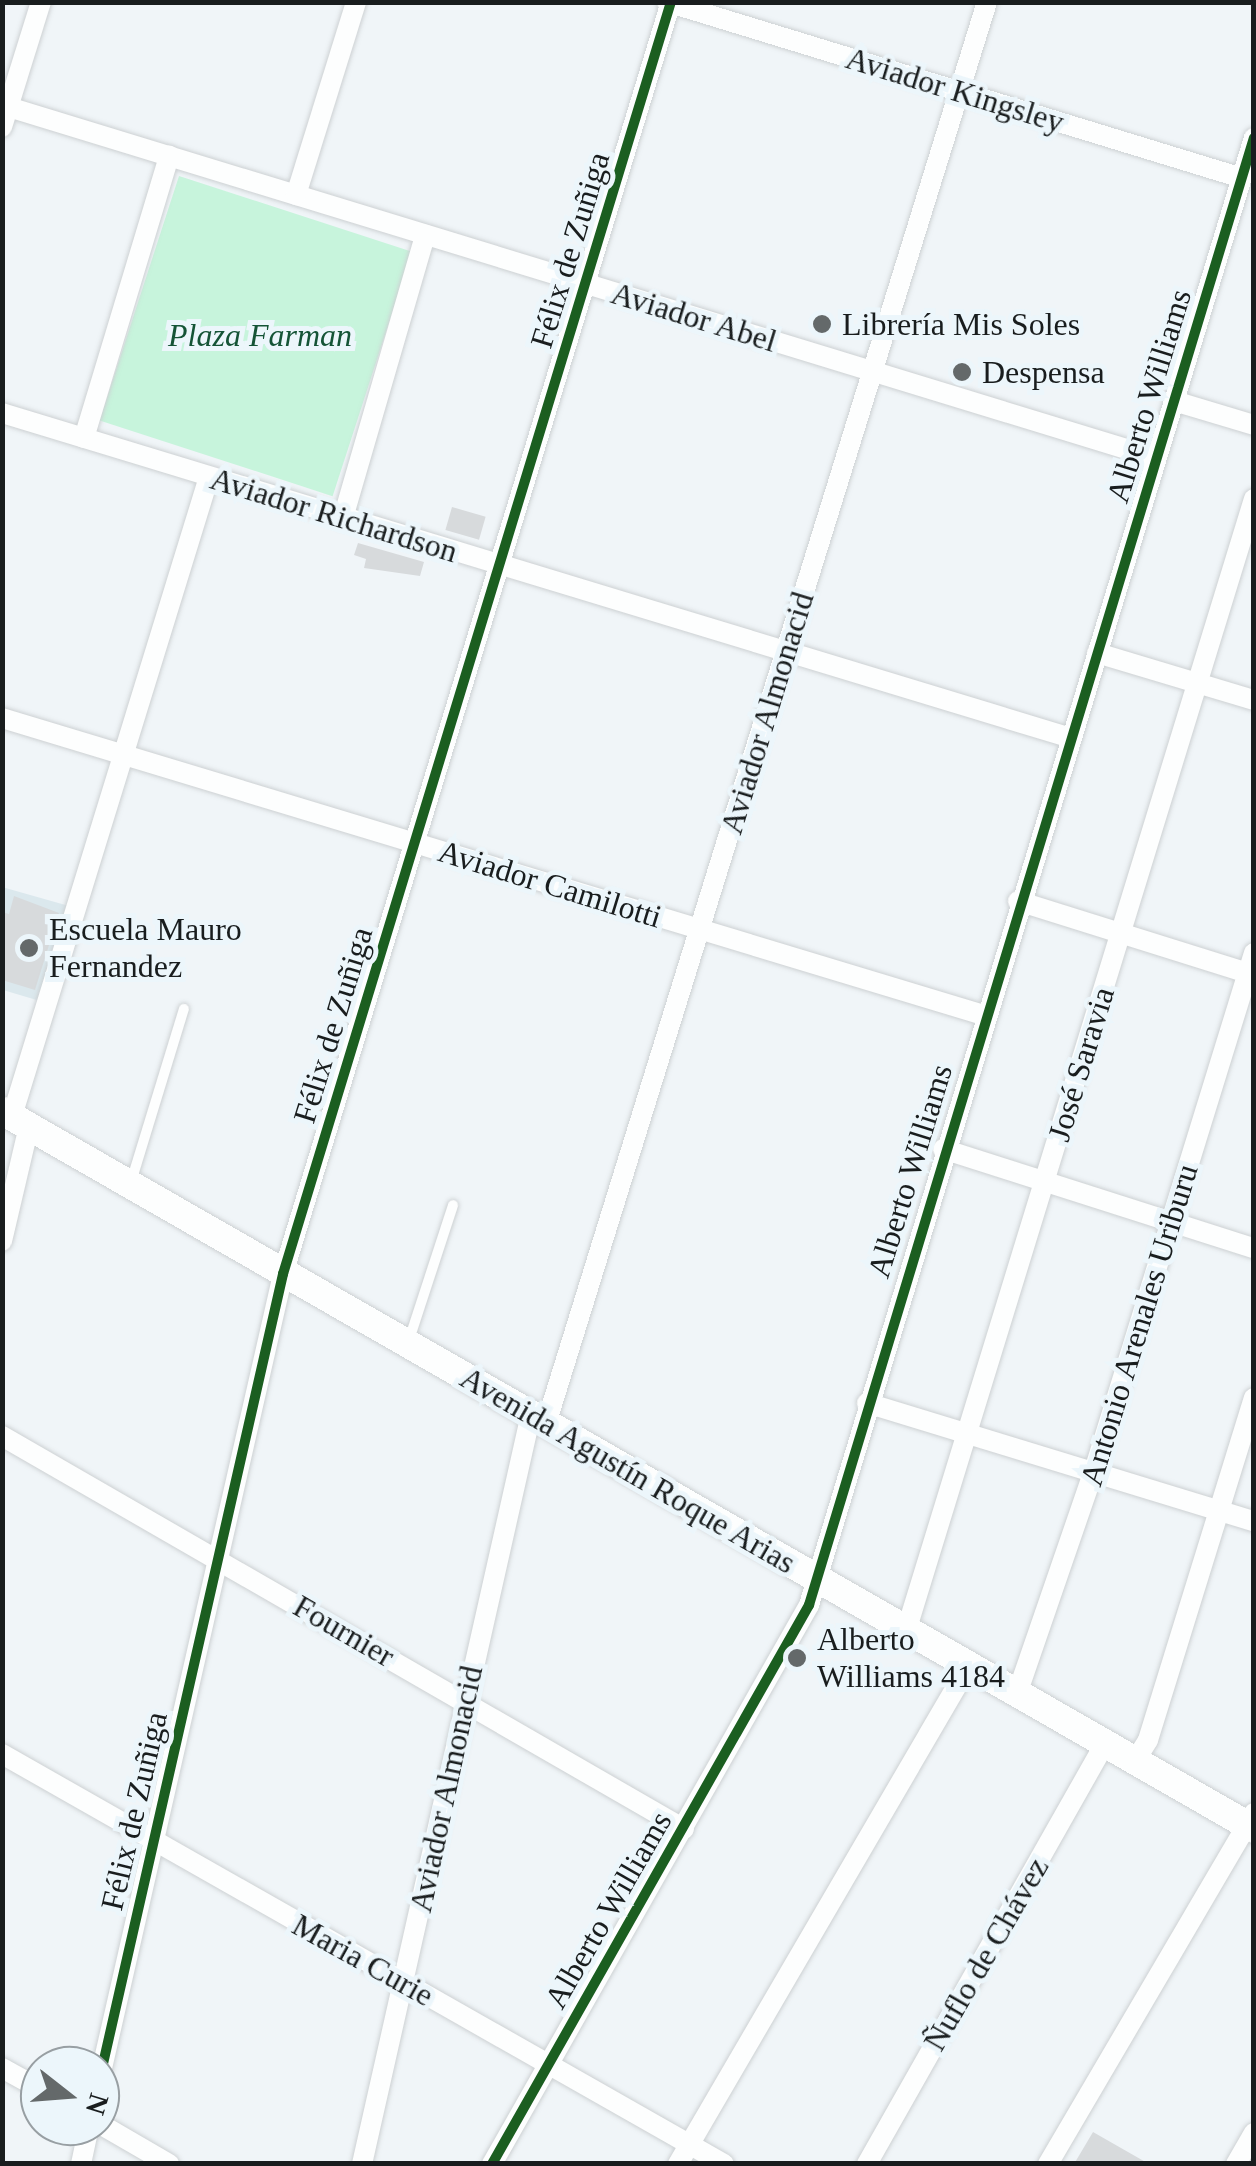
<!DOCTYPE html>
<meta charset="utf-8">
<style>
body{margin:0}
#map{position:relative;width:1256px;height:2166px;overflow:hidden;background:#f0f5f8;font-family:"Times New Roman",serif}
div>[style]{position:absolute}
.built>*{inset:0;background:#dbe8ed}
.green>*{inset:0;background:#c7f4dc;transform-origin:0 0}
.building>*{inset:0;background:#d7dadc;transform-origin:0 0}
.roads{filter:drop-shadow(0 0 2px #cdd1d3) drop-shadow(0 0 2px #cdd1d3)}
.lane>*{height:10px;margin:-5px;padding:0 5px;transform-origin:5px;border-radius:5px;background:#fdfefe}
.street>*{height:20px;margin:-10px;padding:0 10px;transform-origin:10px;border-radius:10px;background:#fdfefe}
.secondary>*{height:28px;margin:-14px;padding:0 14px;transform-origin:14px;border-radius:14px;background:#fdfefe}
.cycleway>*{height:10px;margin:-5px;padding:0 5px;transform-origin:5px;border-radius:5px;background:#1b5e20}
.dots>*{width:28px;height:28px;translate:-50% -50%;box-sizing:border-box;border:5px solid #ecf6fb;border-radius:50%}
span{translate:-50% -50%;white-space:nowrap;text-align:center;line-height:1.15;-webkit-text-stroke:10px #ecf6fb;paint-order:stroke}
.street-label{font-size:32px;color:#191d1e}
.poi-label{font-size:32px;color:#191d1e}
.left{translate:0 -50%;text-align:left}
.park-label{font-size:32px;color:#155436;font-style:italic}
.frame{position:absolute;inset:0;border:5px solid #191d1e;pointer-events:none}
.north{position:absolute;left:20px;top:2046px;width:100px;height:100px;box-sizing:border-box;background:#ecf6fb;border:2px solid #989fa3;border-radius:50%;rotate:107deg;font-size:28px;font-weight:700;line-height:40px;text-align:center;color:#191d1e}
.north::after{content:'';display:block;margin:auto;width:35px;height:45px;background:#64696a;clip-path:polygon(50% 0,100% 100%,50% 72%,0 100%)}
</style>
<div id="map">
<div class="built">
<div style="clip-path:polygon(2px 887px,69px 906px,40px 1001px,3px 990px)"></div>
</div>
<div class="green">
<div style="left:179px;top:176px;width:245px;height:257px;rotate:18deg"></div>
</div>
<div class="building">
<div style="left:452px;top:507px;width:35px;height:24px;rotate:16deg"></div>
<div style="clip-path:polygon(358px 543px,424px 562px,420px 576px,364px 568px,366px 559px,354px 555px)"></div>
<div style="clip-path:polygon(14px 896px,59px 913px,35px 990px,2px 980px,2px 912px,9px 914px)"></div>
<div style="clip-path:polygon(1093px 2132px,1149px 2164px,1074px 2164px)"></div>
</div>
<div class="roads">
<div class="lane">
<div style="left:131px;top:1182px;width:181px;rotate:-73deg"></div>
<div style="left:408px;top:1343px;width:145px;rotate:-71.9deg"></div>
</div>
<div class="street">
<div style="left:667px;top:2px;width:601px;rotate:17.02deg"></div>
<div style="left:2px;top:105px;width:1207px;rotate:17.01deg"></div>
<div style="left:2px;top:127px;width:131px;rotate:-72.7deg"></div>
<div style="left:296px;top:195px;width:202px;rotate:-72.7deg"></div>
<div style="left:1174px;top:401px;width:84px;rotate:16.7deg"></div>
<div style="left:2px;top:413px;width:1114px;rotate:16.91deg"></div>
<div style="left:84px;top:438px;width:295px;rotate:-73.2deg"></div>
<div style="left:343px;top:518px;width:295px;rotate:-73.8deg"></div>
<div style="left:1097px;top:653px;width:164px;rotate:16.7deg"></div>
<div style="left:2px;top:718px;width:1025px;rotate:16.84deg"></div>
<div style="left:1018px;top:901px;width:247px;rotate:17.4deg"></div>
<div style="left:12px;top:1116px;width:669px;rotate:-72.87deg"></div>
<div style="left:943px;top:1149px;width:326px;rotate:17.7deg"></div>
<div style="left:2px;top:1241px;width:118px;rotate:-76.8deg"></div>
<div style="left:867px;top:1403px;width:405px;rotate:17deg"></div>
<div style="left:546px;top:1424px;width:1489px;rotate:-72.77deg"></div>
<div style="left:2px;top:1436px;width:787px;rotate:29.95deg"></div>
<div style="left:907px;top:1628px;width:1181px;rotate:-72.92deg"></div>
<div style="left:1017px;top:1694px;width:236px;rotate:-71deg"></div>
<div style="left:1094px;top:1471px;width:542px;rotate:-72.84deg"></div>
<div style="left:2px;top:1754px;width:830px;rotate:29.59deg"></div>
<div style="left:1135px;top:1761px;width:25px;rotate:-58deg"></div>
<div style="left:1148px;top:1740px;width:358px;rotate:-72.8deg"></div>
<div style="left:2px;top:2068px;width:43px;rotate:28.9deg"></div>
<div style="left:100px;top:2077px;width:824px;rotate:-77.16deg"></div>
<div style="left:283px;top:1274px;width:1330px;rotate:-73.04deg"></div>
<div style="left:100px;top:2124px;width:80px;rotate:30.1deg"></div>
<div style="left:81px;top:2164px;width:39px;rotate:-78deg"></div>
<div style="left:362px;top:2164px;width:769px;rotate:-77.3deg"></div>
<div style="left:492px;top:2164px;width:643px;rotate:-60.44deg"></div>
<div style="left:809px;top:1605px;width:1533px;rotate:-73.13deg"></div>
<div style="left:678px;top:2164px;width:578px;rotate:-59.75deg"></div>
<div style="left:867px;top:2164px;width:483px;rotate:-60.5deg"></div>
<div style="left:1048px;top:2164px;width:407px;rotate:-59.6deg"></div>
<div style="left:1236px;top:2164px;width:36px;rotate:-60deg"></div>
</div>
<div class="secondary">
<div style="left:2px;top:1111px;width:1443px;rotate:29.83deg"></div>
</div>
</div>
<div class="cycleway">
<div style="left:100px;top:2077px;width:824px;rotate:-77.16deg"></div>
<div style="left:283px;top:1274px;width:1330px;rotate:-73.04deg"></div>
<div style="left:492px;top:2164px;width:643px;rotate:-60.44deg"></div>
<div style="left:809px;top:1605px;width:1533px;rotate:-73.13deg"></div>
</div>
<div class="dots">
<div style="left:822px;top:324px;background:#64696a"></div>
<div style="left:962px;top:372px;background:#64696a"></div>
<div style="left:29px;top:948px;background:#64696a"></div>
<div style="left:797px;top:1658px;background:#64696a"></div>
</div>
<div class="street-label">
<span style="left:955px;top:90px;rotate:17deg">Aviador Kingsley</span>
<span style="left:570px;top:250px;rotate:-73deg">Félix de Zuñiga</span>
<span style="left:694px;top:317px;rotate:17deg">Aviador Abel</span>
<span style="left:1149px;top:396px;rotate:-73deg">Alberto Williams</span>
<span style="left:334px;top:515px;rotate:17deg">Aviador Richardson</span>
<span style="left:767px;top:713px;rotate:-73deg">Aviador Almonacid</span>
<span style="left:550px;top:884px;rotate:17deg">Aviador Camilotti</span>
<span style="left:333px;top:1025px;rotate:-73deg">Félix de Zuñiga</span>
<span style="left:1081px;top:1064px;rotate:-73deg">José Saravia</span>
<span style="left:910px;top:1171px;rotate:-73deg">Alberto Williams</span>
<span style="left:1139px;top:1325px;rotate:-73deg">Antonio Arenales Uriburu</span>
<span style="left:628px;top:1470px;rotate:30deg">Avenida Agustín Roque Arias</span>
<span style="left:344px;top:1631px;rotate:30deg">Fournier</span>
<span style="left:446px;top:1789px;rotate:-78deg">Aviador Almonacid</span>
<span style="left:134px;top:1811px;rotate:-77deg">Félix de Zuñiga</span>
<span style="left:608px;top:1910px;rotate:-60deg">Alberto Williams</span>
<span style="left:986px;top:1954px;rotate:-60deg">Ñuflo de Chávez</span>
<span style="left:363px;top:1960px;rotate:29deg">Maria Curie</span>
</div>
<div class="poi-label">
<span class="left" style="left:842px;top:324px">Librería Mis Soles</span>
<span class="left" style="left:982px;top:372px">Despensa</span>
<span class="left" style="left:49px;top:948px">Escuela Mauro<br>Fernandez</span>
<span class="left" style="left:817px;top:1658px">Alberto<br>Williams 4184</span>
</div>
<div class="park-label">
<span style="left:260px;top:335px">Plaza Farman</span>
</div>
<div class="frame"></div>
<div class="north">N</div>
</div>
